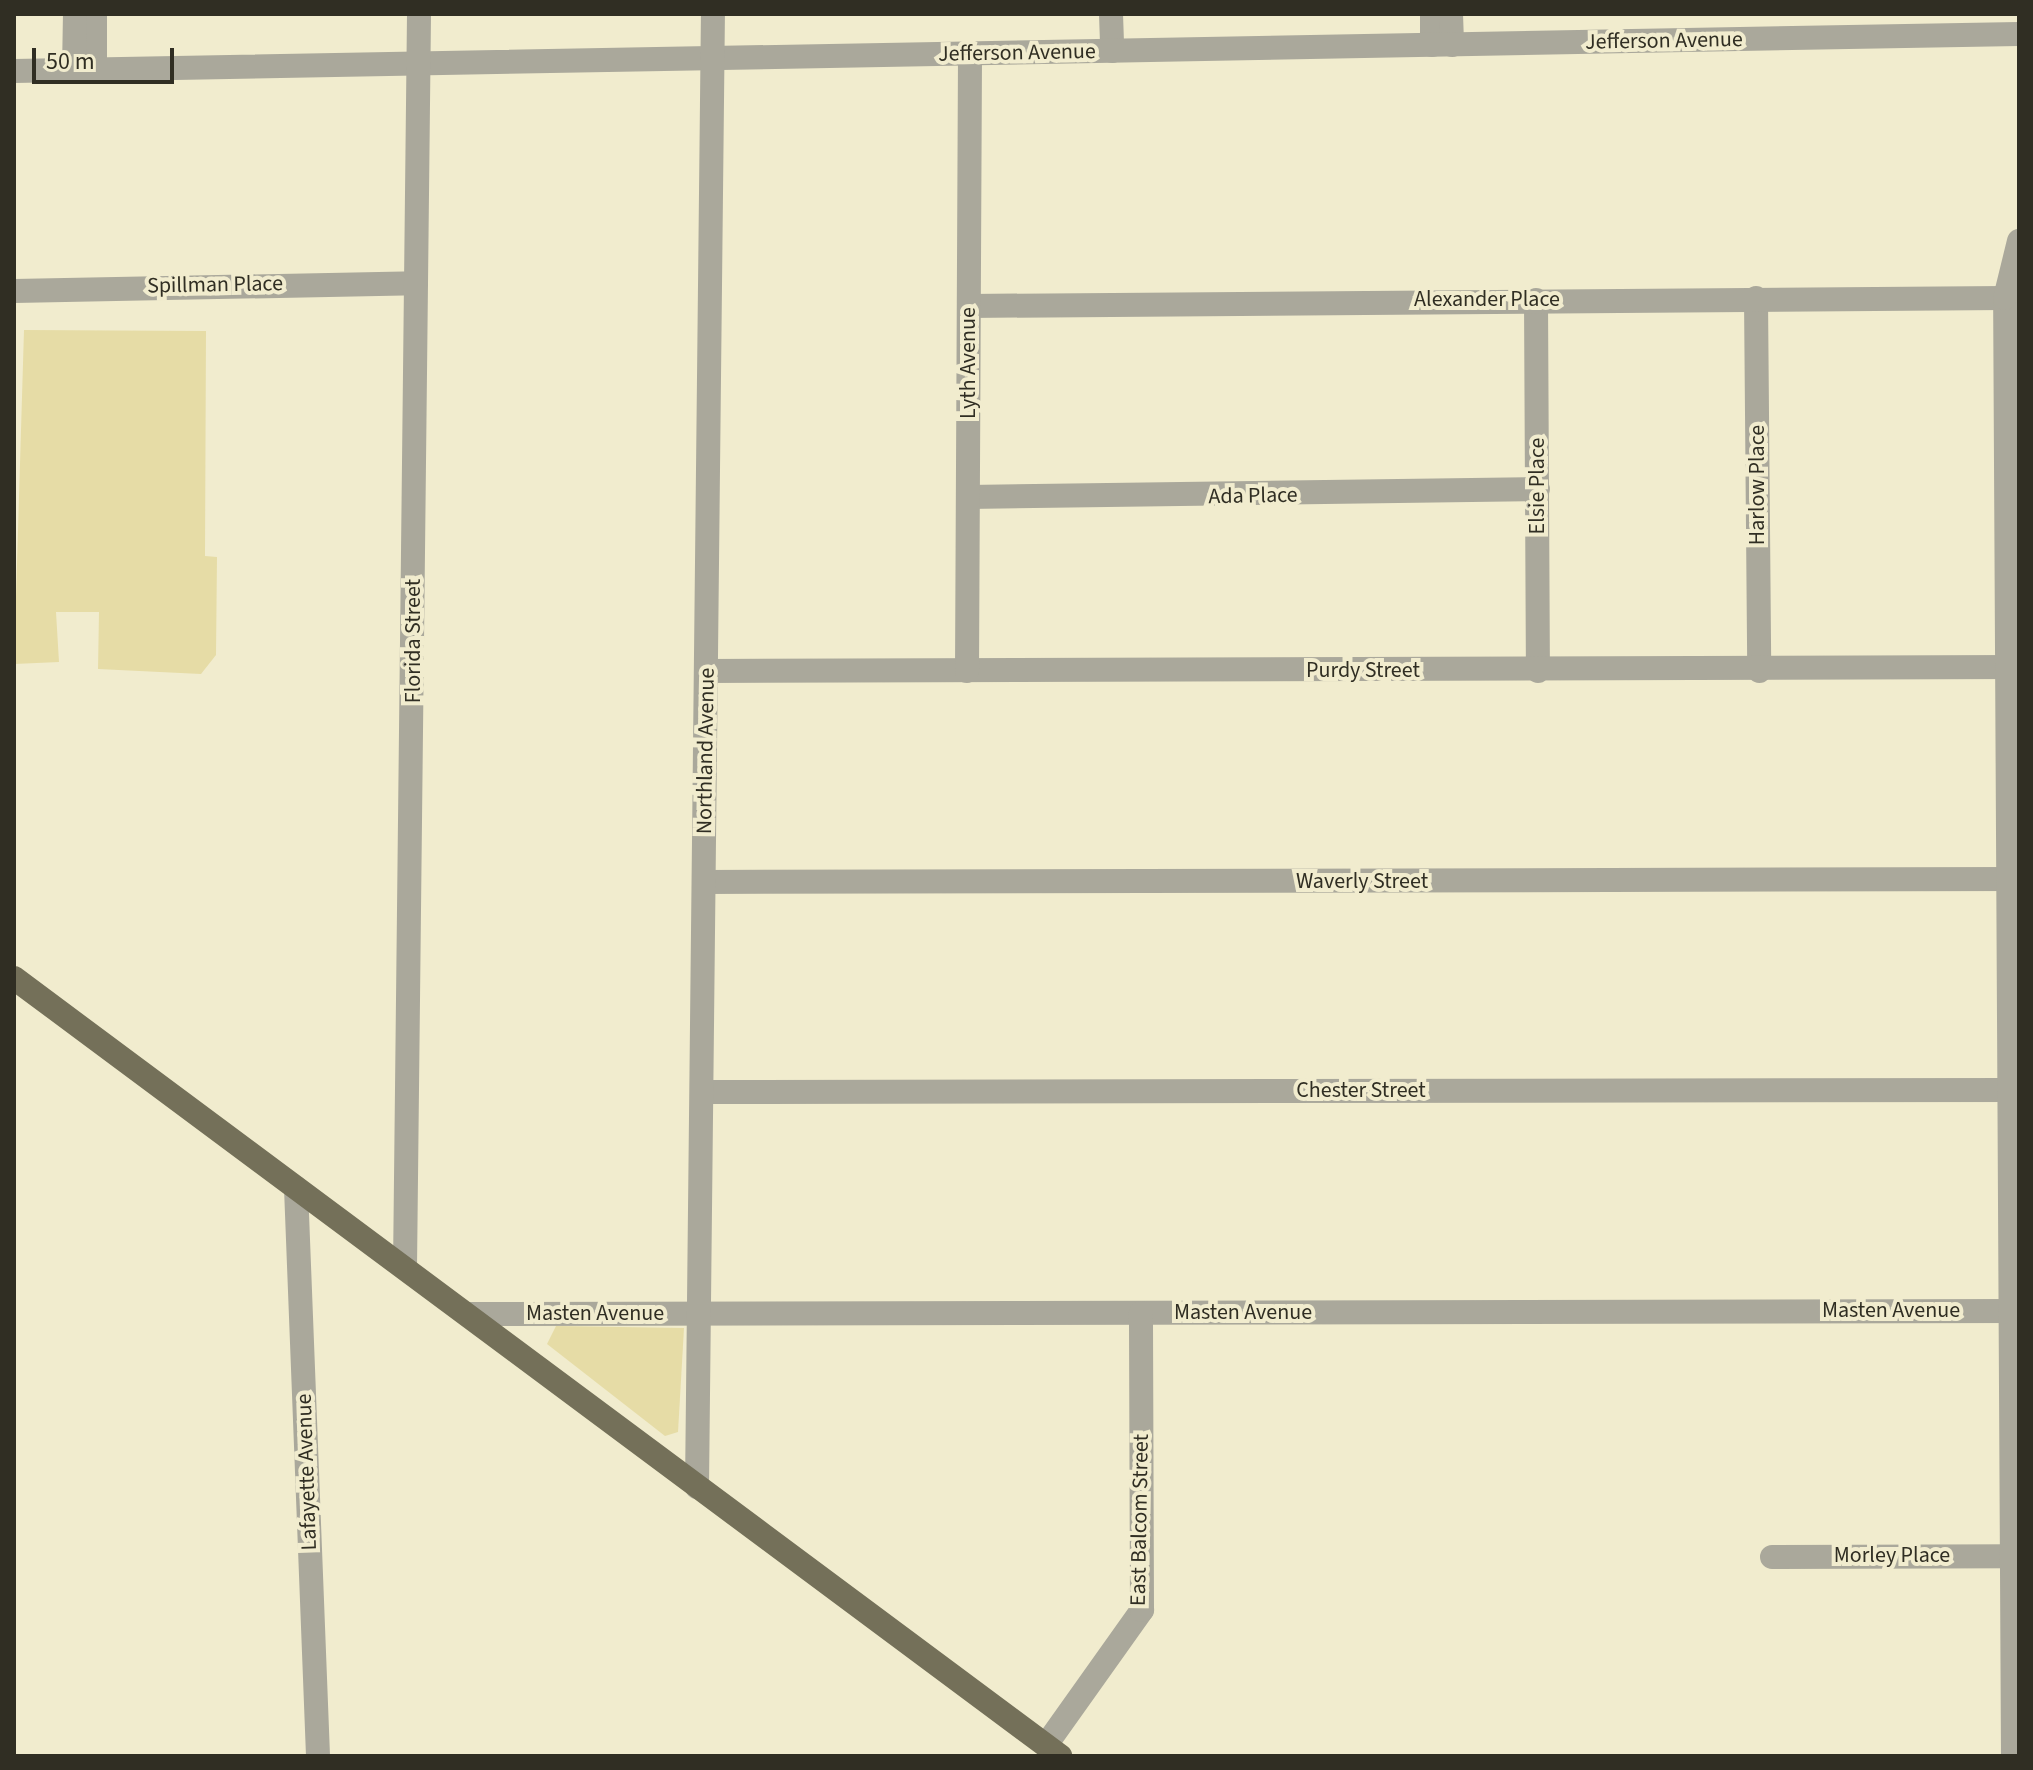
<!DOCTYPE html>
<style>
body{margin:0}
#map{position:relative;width:2033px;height:1770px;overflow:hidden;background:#f1ecce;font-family:"Source Sans 3",sans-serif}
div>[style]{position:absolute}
.green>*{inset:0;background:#e6dca6}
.minor>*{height:24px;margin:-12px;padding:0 12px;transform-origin:12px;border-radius:12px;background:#aaa89b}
.major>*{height:24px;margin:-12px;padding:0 12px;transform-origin:12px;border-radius:12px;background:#747059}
span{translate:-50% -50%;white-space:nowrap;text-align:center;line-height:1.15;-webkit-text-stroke:8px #f1ecce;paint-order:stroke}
.street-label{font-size:22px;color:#302e23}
.frame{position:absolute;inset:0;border:16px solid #302e23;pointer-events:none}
.scale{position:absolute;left:32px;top:48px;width:142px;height:36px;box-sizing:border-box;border:4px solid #302e23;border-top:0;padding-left:10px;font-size:24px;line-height:28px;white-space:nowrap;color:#302e23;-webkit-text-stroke:6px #f1ecce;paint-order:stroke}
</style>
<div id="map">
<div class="green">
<div style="clip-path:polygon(24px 330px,206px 331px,205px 556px,217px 557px,216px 655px,201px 674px,98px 669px,99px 612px,56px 612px,59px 662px,14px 664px)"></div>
<div style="clip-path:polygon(556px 1326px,684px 1328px,678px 1432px,665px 1436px,547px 1344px)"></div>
</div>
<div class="minor">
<div style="left:1111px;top:14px;width:37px;rotate:88deg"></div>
<div style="left:1432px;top:14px;width:31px;rotate:90deg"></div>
<div style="left:1451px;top:14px;width:31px;rotate:88deg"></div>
<div style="left:95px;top:69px;width:55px;rotate:-90deg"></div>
<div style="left:74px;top:70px;width:56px;rotate:-89deg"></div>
<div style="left:14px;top:71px;width:2005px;rotate:-1.06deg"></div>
<div style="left:14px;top:291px;width:402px;rotate:-1.1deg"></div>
<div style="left:1756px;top:298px;width:373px;rotate:89.5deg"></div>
<div style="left:1536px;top:300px;width:371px;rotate:89.7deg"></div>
<div style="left:969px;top:306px;width:1036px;rotate:-0.44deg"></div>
<div style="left:968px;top:497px;width:570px;rotate:-0.8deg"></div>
<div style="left:706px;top:671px;width:1313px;rotate:-0.17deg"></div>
<div style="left:967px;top:671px;width:616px;rotate:-89.72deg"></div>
<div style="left:704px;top:882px;width:1315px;rotate:-0.13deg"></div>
<div style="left:703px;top:1092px;width:1316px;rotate:-0.09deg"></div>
<div style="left:296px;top:1188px;width:568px;rotate:87.78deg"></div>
<div style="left:405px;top:1268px;width:1254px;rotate:-89.36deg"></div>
<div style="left:467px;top:1314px;width:1552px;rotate:-0.11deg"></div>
<div style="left:697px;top:1487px;width:1473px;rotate:-89.38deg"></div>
<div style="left:1772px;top:1557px;width:240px;rotate:-0.2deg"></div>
<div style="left:1046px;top:1745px;width:166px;rotate:-54.6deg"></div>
<div style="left:1142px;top:1610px;width:297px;rotate:-90.2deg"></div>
<div style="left:2013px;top:1756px;width:1458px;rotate:-90.31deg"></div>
<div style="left:2005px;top:298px;width:59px;rotate:-76.2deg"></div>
</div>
<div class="major">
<div style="left:14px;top:978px;width:1304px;rotate:36.64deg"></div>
</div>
<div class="street-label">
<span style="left:1664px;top:41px;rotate:-1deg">Jefferson Avenue</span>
<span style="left:1017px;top:53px;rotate:-1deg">Jefferson Avenue</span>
<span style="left:215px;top:285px;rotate:-1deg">Spillman Place</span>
<span style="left:1487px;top:300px">Alexander Place</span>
<span style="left:969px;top:363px;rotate:-90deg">Lyth Avenue</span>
<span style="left:1758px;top:485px;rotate:-90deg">Harlow Place</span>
<span style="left:1538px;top:486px;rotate:-90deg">Elsie Place</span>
<span style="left:1253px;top:496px;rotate:-1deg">Ada Place</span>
<span style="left:414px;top:641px;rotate:-90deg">Florida Street</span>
<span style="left:1363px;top:671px">Purdy Street</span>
<span style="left:706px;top:751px;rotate:-89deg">Northland Avenue</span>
<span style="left:1362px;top:882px">Waverly Street</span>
<span style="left:1361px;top:1091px">Chester Street</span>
<span style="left:1891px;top:1311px">Masten Avenue</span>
<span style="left:1243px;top:1313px">Masten Avenue</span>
<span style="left:595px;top:1314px">Masten Avenue</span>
<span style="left:307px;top:1472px;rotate:-92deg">Lafayette Avenue</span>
<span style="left:1140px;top:1520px;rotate:-89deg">East Balcom Street</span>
<span style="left:1892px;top:1556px">Morley Place</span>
</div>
<div class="frame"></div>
<div class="scale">50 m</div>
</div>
